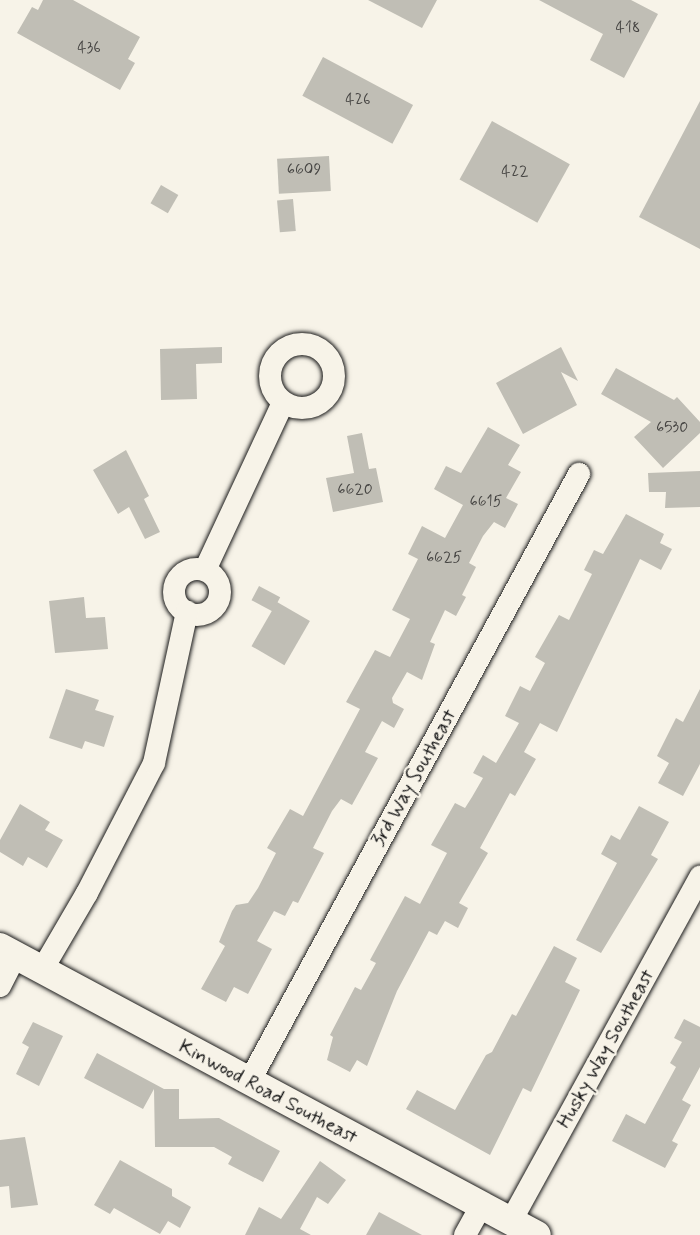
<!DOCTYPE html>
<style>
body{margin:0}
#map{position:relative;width:700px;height:1235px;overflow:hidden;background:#f7f3e8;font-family:Mynerve,sans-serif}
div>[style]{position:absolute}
.building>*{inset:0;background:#c0beb5;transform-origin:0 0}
.roads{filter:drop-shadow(0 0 2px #1c1c1c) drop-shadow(0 0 2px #1c1c1c)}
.minor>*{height:22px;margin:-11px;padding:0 11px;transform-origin:11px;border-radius:11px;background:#f7f3e8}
.minor>.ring{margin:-11px;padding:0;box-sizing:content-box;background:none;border:22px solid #f7f3e8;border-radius:50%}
.tertiary>*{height:28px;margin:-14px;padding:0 14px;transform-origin:14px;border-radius:14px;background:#f7f3e8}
span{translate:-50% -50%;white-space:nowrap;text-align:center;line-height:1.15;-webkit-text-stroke:5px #f7f3e8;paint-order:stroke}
.number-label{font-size:16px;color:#454442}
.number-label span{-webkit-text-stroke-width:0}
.street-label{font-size:20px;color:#1c1c1c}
</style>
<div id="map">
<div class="building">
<div style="clip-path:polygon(43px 0,73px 0,140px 37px,128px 59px,135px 63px,120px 90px,17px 33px,32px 7px,38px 10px)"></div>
<div style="clip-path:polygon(368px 0,437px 0,422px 28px)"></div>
<div style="clip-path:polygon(539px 0,631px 0,658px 14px,624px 78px,590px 60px,603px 34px)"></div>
<div style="left:323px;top:57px;width:102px;height:44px;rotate:28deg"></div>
<div style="clip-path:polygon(700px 101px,700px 249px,639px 217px)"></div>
<div style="left:492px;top:121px;width:89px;height:67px;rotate:29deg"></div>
<div style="left:329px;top:156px;width:35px;height:52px;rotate:87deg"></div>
<div style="left:161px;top:185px;width:20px;height:21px;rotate:30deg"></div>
<div style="left:293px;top:199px;width:32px;height:16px;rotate:85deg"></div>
<div style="clip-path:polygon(222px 347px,222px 363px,196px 364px,197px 399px,161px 400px,160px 349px)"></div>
<div style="clip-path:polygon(561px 347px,578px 381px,561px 372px,577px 405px,523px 434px,496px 383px)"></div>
<div style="clip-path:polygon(616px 368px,674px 400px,677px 397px,700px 422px,700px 433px,663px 468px,634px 437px,651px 422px,601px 394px)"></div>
<div style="clip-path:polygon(488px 427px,520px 445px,508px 465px,521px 472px,506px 498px,518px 504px,505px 528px,494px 522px,483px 536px,469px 563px,476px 567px,462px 595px,466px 597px,456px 616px,445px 610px,430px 642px,435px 644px,422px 680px,407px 672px,392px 698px,393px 703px,404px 709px,394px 728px,382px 721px,365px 752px,378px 758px,352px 805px,341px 799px,332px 811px,313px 848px,324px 853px,298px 903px,293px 901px,285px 916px,274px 911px,257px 941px,272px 949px,248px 994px,234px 987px,226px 1002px,201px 989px,225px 946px,219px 942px,232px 911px,236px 905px,248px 903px,258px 888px,276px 853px,267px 848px,290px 809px,303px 816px,360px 709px,346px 702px,375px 650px,390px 657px,410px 619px,392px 610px,418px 559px,408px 554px,422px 526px,445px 538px,463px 505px,434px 489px,446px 466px,461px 473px)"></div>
<div style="clip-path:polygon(362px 433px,369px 469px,376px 468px,383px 502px,333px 512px,326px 478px,354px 473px,347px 436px)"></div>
<div style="clip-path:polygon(126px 450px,149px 496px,144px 499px,160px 532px,145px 539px,129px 507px,118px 514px,93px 470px)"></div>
<div style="clip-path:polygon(700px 471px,700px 507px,665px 508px,666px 492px,649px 492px,648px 473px)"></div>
<div style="clip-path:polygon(626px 514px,664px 534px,660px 543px,672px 549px,661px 570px,640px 559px,557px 732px,540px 723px,524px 752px,536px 759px,515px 796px,510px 793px,480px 848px,488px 853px,459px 903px,468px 908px,458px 928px,445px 921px,437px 935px,429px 931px,397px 991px,367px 1066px,357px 1060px,350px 1072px,327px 1060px,333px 1037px,330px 1035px,355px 987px,361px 990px,376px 963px,370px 960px,405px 896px,420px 904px,447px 853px,431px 845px,455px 803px,465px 808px,472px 797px,483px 778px,473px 773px,483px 755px,496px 763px,519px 723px,505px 716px,520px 686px,530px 691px,545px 663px,535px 657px,559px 615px,569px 620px,592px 574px,584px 570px,594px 550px,603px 554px)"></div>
<div style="left:259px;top:586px;width:24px;height:16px;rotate:28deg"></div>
<div style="clip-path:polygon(84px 597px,86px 618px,105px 617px,108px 649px,55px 653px,49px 601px)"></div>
<div style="left:277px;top:602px;width:38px;height:51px;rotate:30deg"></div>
<div style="clip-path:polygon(66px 689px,99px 700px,95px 710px,114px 716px,104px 747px,85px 741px,82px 749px,49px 738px)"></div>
<div style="clip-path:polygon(700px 689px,700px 764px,683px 796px,658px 783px,669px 763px,657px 756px,676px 718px,683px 722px)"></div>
<div style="clip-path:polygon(20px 804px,50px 822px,45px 830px,63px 840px,47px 868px,28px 857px,23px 866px,0 852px,0 840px)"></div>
<div style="clip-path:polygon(639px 806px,669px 822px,651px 855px,658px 859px,601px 953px,576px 940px,617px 863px,601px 854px,611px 835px,620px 840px)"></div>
<div style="clip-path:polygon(554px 946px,577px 958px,565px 982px,580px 990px,531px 1092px,523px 1088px,490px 1155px,406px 1109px,417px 1090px,455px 1110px,486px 1055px,492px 1052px,512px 1014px,516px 1016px)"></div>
<div style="clip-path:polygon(684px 1019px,700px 1027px,700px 1067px,682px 1100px,691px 1105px,672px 1141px,678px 1144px,665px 1168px,612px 1141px,626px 1114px,645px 1124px,676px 1067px,670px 1063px,682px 1042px,674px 1038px)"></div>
<div style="clip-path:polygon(33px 1022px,63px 1036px,39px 1086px,16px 1074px,29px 1047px,22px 1043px)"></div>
<div style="clip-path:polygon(97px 1053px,164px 1089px,179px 1089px,179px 1119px,219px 1118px,280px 1151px,263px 1182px,228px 1164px,232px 1157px,214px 1147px,155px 1147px,154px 1089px,143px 1109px,84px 1078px)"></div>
<div style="clip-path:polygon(25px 1137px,38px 1205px,11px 1208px,9px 1186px,0 1187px,0 1140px)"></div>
<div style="clip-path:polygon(120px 1160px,172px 1189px,172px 1196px,191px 1207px,180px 1228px,168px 1221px,160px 1234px,114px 1208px,110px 1214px,94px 1205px)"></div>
<div style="clip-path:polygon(320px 1161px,346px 1180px,328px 1204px,317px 1197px,300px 1229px,311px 1235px,245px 1235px,259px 1207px,281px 1219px)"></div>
<div style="clip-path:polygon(379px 1212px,422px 1235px,366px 1235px)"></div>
</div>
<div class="roads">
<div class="minor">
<div class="ring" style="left:270px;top:344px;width:42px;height:42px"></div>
<div class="ring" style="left:174px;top:569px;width:24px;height:24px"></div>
<div style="left:205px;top:570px;width:184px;rotate:-65deg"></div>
<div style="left:42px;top:970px;width:89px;rotate:-59.7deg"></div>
<div style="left:87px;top:893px;width:146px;rotate:-62.7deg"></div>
<div style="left:154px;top:763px;width:155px;rotate:-77.7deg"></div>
<div style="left:0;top:986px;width:35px;rotate:-63deg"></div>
<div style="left:249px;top:1082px;width:692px;rotate:-61.51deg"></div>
<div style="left:511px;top:1221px;width:393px;rotate:-61.2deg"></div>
<div style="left:465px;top:1235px;width:33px;rotate:-61deg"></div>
</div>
<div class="tertiary">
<div style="left:0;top:947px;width:609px;rotate:28.21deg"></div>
</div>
</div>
<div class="number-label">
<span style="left:628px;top:28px">418</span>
<span style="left:89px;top:48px">436</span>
<span style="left:358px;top:100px">426</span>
<span style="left:304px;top:170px">6609</span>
<span style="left:515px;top:172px">422</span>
<span style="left:672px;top:428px">6530</span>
<span style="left:355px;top:490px">6620</span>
<span style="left:486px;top:502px">6615</span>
<span style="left:444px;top:558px">6625</span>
</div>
<div class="street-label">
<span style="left:414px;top:778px;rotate:-61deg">3rd Way Southeast</span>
<span style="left:606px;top:1049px;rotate:-61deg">Husky Way Southeast</span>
<span style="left:268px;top:1092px;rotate:28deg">Kinwood Road Southeast</span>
</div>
</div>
